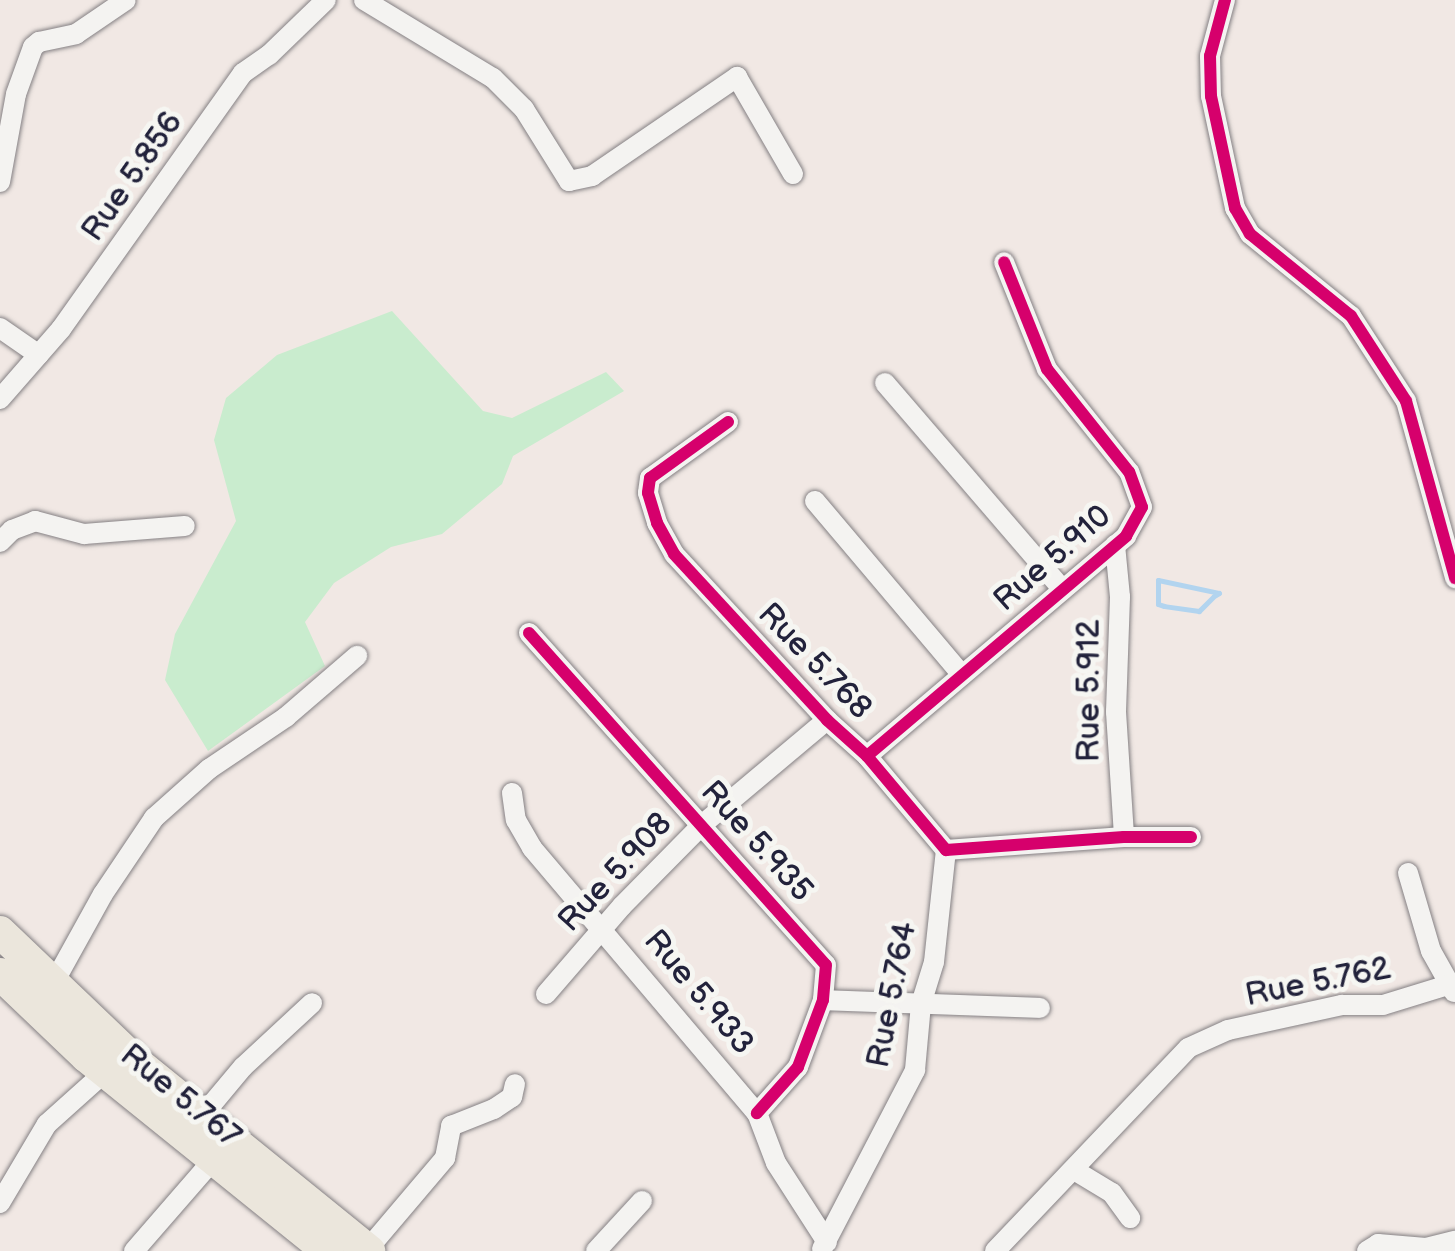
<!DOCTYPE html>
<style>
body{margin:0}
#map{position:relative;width:1455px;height:1251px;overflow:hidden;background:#f1e8e4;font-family:"Balsamiq Sans",sans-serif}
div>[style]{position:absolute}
.green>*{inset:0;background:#c9ecce}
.stream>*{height:5px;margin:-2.5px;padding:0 2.5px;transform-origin:2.5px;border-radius:2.5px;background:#b2d4ef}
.roads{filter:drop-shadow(0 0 2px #848083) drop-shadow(0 0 2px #848083)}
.minor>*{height:20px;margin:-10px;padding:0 10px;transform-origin:10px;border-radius:10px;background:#f4f3f1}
.trunk>*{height:32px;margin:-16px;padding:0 16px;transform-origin:16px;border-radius:16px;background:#ebe6dc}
.cycleway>*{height:12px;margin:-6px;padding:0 6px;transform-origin:6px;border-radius:6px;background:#d6006c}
span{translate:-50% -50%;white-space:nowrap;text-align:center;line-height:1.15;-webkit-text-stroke:10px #f6f6f2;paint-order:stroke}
.street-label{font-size:32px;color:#22223b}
</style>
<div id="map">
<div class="green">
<div style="clip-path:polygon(392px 311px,483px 411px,512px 418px,606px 372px,624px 391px,513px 456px,502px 484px,442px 534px,391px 547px,334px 583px,305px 622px,325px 666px,208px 751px,165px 680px,175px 634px,236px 521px,214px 440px,226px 398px,277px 355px)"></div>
</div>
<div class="stream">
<div style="left:1213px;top:597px;width:20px;rotate:135deg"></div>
<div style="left:1199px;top:611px;width:35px;rotate:-172deg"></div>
<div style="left:1164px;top:606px;width:6px;rotate:-162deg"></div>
<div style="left:1158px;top:604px;width:24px;rotate:-90deg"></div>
<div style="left:1158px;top:580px;width:62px;rotate:12deg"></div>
<div style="left:1219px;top:593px;width:6px;rotate:149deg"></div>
</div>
<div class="roads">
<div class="minor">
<div style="left:364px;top:0;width:151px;rotate:31.2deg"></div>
<div style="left:493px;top:78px;width:44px;rotate:45deg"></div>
<div style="left:524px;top:109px;width:85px;rotate:58deg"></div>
<div style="left:569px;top:181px;width:24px;rotate:-12deg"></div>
<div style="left:592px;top:176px;width:176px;rotate:-34.3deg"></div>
<div style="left:737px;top:77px;width:112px;rotate:60deg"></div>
<div style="left:1225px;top:0;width:58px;rotate:105deg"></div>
<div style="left:1210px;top:56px;width:40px;rotate:88.6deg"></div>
<div style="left:1211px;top:96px;width:115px;rotate:77.9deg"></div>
<div style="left:1235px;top:208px;width:30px;rotate:60deg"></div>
<div style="left:1250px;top:234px;width:130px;rotate:39.1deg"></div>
<div style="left:1351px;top:316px;width:101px;rotate:57.1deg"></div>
<div style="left:1406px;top:401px;width:184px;rotate:74.5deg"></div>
<div style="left:0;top:182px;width:89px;rotate:-79.7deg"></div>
<div style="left:16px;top:94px;width:50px;rotate:-70.1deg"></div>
<div style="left:33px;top:47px;width:8px;rotate:-40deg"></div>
<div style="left:39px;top:42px;width:38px;rotate:-12deg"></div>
<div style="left:76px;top:34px;width:60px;rotate:-34.2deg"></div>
<div style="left:0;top:328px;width:47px;rotate:34.7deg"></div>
<div style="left:885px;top:383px;width:272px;rotate:49.3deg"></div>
<div style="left:0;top:399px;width:93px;rotate:-48.9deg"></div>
<div style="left:61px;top:329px;width:314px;rotate:-54.6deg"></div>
<div style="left:243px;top:73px;width:32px;rotate:-35deg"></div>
<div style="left:269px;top:55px;width:79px;rotate:-44deg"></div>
<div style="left:728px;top:422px;width:96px;rotate:144.3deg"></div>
<div style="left:650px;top:478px;width:15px;rotate:98deg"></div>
<div style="left:648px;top:493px;width:31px;rotate:73deg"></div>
<div style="left:657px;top:523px;width:35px;rotate:61deg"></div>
<div style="left:674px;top:554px;width:226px;rotate:47.3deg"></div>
<div style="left:827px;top:720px;width:54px;rotate:42deg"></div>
<div style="left:867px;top:756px;width:123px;rotate:50deg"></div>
<div style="left:946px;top:850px;width:178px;rotate:-4.2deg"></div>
<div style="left:1124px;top:837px;width:67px"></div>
<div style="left:815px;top:501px;width:228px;rotate:49.8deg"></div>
<div style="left:0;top:542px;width:17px;rotate:-45deg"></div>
<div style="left:12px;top:530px;width:25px;rotate:-21deg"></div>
<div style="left:35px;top:521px;width:51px;rotate:14.9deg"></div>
<div style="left:84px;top:534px;width:101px;rotate:-4.5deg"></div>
<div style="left:1115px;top:545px;width:52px;rotate:84.5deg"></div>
<div style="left:1120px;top:597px;width:115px;rotate:92deg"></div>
<div style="left:1116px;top:712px;width:125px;rotate:86.3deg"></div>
<div style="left:529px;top:633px;width:445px;rotate:48.2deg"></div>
<div style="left:826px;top:965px;width:35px;rotate:95deg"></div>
<div style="left:823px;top:1000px;width:72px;rotate:110.5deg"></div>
<div style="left:798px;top:1067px;width:62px;rotate:131.7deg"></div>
<div style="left:867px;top:756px;width:340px;rotate:-40.3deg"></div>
<div style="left:1126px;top:536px;width:33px;rotate:-61deg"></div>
<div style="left:1142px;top:507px;width:37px;rotate:-110deg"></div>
<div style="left:1129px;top:472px;width:132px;rotate:-128.5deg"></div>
<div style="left:1047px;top:369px;width:115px;rotate:-111.9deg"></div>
<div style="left:512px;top:793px;width:27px;rotate:82deg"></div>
<div style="left:516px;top:820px;width:32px;rotate:60deg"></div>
<div style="left:532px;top:848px;width:348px;rotate:49.7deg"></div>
<div style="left:757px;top:1113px;width:53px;rotate:69.2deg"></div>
<div style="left:776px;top:1163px;width:94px;rotate:57.2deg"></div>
<div style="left:1408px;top:873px;width:81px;rotate:73.6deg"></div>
<div style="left:1431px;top:951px;width:47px;rotate:60.7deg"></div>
<div style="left:52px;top:986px;width:105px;rotate:-61deg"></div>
<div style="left:103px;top:894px;width:92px;rotate:-56.1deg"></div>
<div style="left:154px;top:818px;width:74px;rotate:-41.7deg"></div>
<div style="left:209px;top:769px;width:93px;rotate:-34deg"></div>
<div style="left:286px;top:717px;width:94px;rotate:-40.7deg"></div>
<div style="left:546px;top:994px;width:116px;rotate:-49.2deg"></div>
<div style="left:622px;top:906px;width:115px;rotate:-45.4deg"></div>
<div style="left:703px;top:824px;width:162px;rotate:-40deg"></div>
<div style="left:823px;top:1000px;width:217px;rotate:2.1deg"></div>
<div style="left:202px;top:1116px;width:64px;rotate:-50.1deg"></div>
<div style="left:243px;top:1067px;width:94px;rotate:-42.8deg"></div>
<div style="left:1074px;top:1170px;width:44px;rotate:31.2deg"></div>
<div style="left:1112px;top:1193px;width:31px;rotate:54deg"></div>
<div style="left:0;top:1203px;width:92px;rotate:-59.3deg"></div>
<div style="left:47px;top:1124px;width:79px;rotate:-41.9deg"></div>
<div style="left:822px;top:1249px;width:202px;rotate:-62.5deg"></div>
<div style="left:915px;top:1070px;width:66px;rotate:-84.8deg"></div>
<div style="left:921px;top:1004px;width:44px;rotate:-72.8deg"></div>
<div style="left:934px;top:962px;width:113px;rotate:-83.9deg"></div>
<div style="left:367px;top:1250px;width:121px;rotate:-49.7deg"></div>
<div style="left:445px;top:1158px;width:33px;rotate:-79deg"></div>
<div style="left:451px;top:1126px;width:46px;rotate:-21.6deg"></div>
<div style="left:494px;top:1109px;width:22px;rotate:-34deg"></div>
<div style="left:512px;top:1097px;width:13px;rotate:-77deg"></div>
<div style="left:134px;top:1251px;width:122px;rotate:-49deg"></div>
<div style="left:596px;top:1251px;width:68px;rotate:-47.4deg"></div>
<div style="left:995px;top:1251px;width:280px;rotate:-46.4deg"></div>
<div style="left:1188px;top:1048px;width:44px;rotate:-24.2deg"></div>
<div style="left:1228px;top:1030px;width:117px;rotate:-12.4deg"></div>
<div style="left:1342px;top:1005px;width:41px"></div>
<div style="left:1383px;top:1005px;width:68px;rotate:-17.1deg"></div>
<div style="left:1367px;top:1251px;width:13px;rotate:-32deg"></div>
<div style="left:1378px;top:1244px;width:48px;rotate:4.8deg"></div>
<div style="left:1426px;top:1248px;width:30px;rotate:-14deg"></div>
</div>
<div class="trunk">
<div style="left:0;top:932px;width:190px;rotate:43.7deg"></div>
<div style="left:137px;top:1063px;width:299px;rotate:39deg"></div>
<div style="left:0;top:974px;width:119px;rotate:43.6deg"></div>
<div style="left:86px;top:1056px;width:311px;rotate:38.9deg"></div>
</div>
</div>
<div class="cycleway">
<div style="left:1225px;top:0;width:58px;rotate:105deg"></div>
<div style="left:1210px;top:56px;width:40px;rotate:88.6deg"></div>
<div style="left:1211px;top:96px;width:115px;rotate:77.9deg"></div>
<div style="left:1235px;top:208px;width:30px;rotate:60deg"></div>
<div style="left:1250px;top:234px;width:130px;rotate:39.1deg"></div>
<div style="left:1351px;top:316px;width:101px;rotate:57.1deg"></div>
<div style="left:1406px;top:401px;width:184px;rotate:74.5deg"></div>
<div style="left:728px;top:422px;width:96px;rotate:144.3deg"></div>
<div style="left:650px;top:478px;width:15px;rotate:98deg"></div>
<div style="left:648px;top:493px;width:31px;rotate:73deg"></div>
<div style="left:657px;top:523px;width:35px;rotate:61deg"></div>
<div style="left:674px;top:554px;width:226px;rotate:47.3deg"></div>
<div style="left:827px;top:720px;width:54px;rotate:42deg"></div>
<div style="left:867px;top:756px;width:123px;rotate:50deg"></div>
<div style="left:946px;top:850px;width:178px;rotate:-4.2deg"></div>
<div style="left:1124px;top:837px;width:67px"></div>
<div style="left:529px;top:633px;width:445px;rotate:48.2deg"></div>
<div style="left:826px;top:965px;width:35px;rotate:95deg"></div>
<div style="left:823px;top:1000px;width:72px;rotate:110.5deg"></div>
<div style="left:798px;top:1067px;width:62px;rotate:131.7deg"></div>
<div style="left:867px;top:756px;width:340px;rotate:-40.3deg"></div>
<div style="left:1126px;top:536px;width:33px;rotate:-61deg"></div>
<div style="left:1142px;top:507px;width:37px;rotate:-110deg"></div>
<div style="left:1129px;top:472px;width:132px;rotate:-128.5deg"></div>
<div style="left:1047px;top:369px;width:115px;rotate:-111.9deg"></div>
</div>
<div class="street-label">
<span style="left:133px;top:177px;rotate:-55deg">Rue 5.856</span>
<span style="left:1053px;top:559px;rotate:-41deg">Rue 5.910</span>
<span style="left:814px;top:662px;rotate:46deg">Rue 5.768</span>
<span style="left:1090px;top:691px;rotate:-90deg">Rue 5.912</span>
<span style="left:756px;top:842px;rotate:48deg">Rue 5.935</span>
<span style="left:616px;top:873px;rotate:-47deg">Rue 5.908</span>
<span style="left:1318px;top:983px;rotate:-11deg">Rue 5.762</span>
<span style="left:698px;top:993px;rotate:50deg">Rue 5.933</span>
<span style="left:893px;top:995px;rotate:-79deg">Rue 5.764</span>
<span style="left:180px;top:1097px;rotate:39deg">Rue 5.767</span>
</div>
</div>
